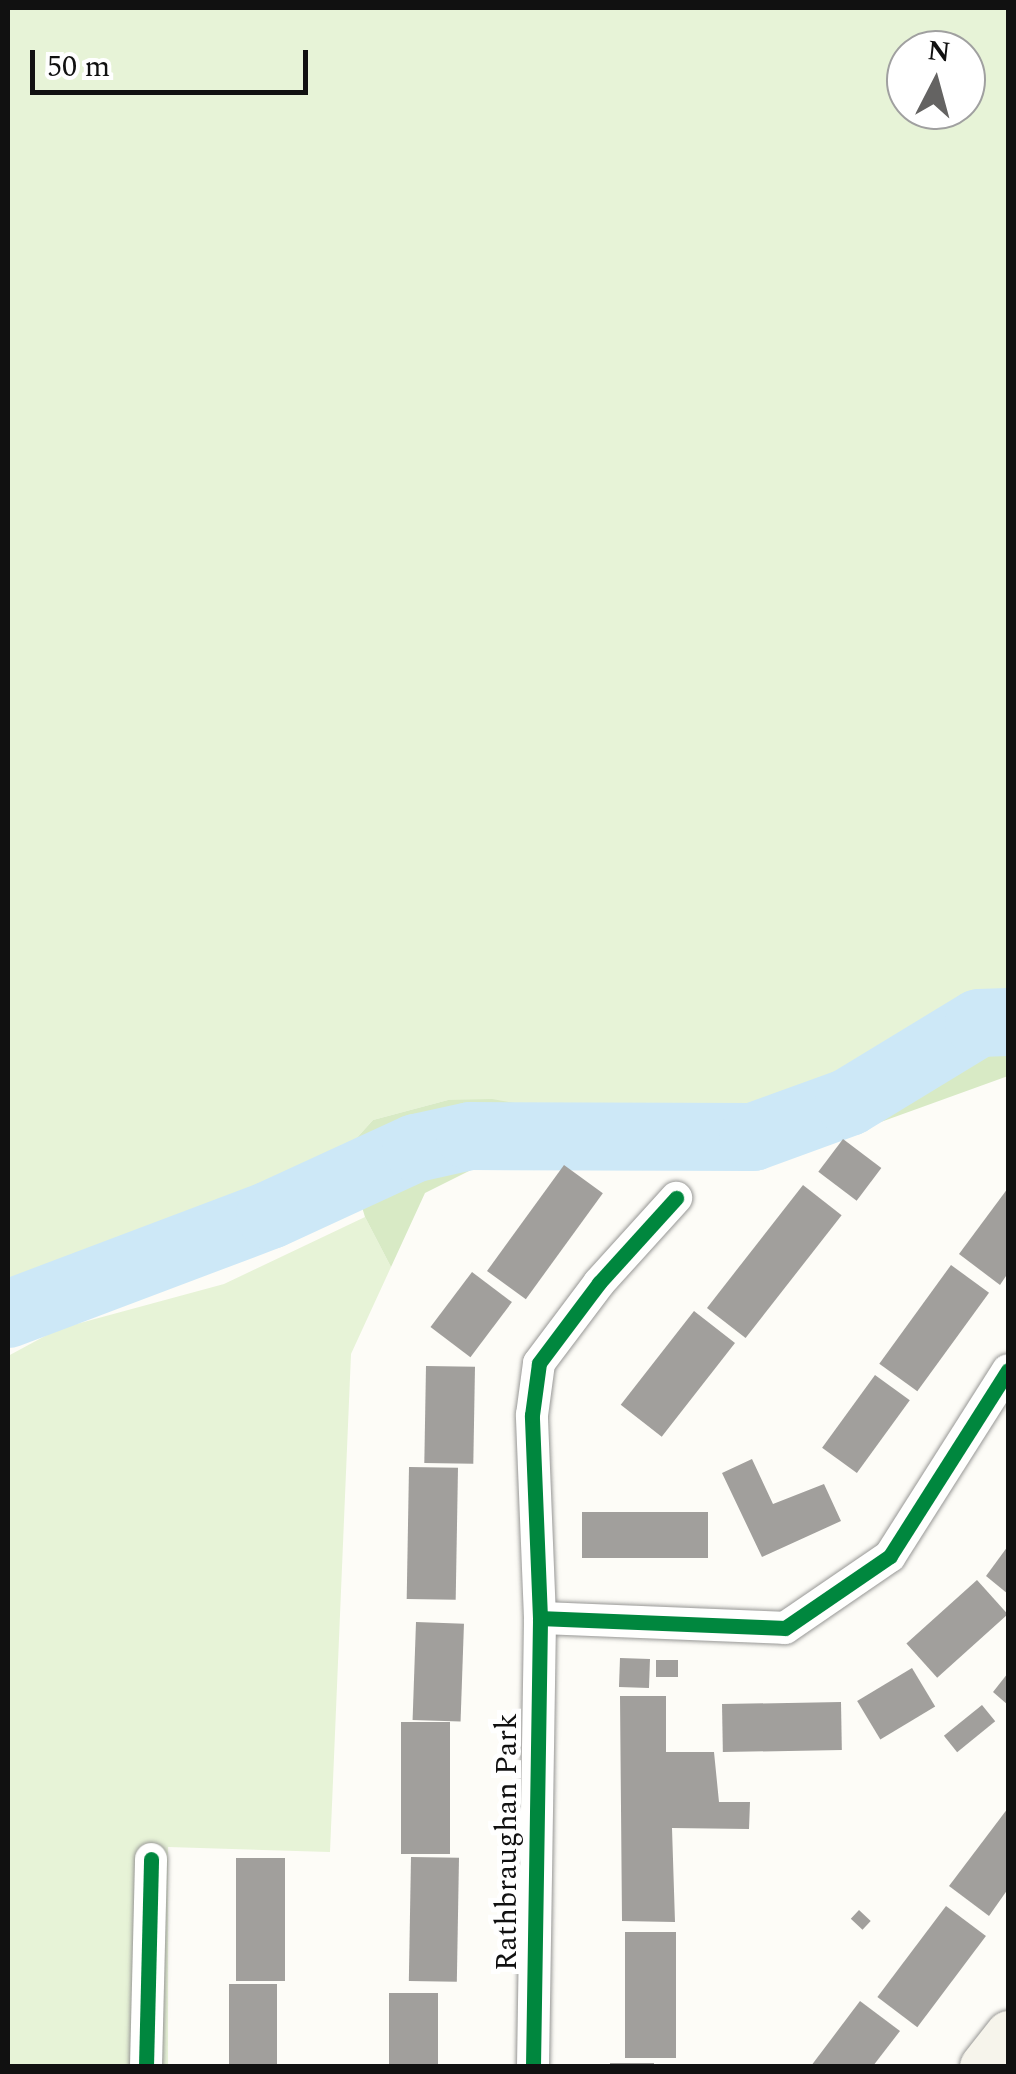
<!DOCTYPE html>
<style>
body{margin:0}
#map{position:relative;width:1016px;height:2074px;overflow:hidden;background:#fdfcf7;font-family:Spectral,serif}
div>[style]{position:absolute}
.green>*{inset:0;background:#e7f3d7}
.forest>*{inset:0;background:#d8eac5}
.river>*{height:68px;margin:-34px;padding:0 34px;transform-origin:34px;border-radius:34px;background:#cde8f7}
.building>*{inset:0;background:#a19f9c;transform-origin:0 0}
.roads{filter:drop-shadow(0 0 2px #979795) drop-shadow(0 0 2px #979795)}
.street>*{height:32px;margin:-16px;padding:0 16px;transform-origin:16px;border-radius:16px;background:#fffffe}
.secondary>*{height:45px;margin:-22.5px;padding:0 22.5px;transform-origin:22.5px;border-radius:22.5px;background:#f6f4eb}
.cycleway>*{height:15px;margin:-7.5px;padding:0 7.5px;transform-origin:7.5px;border-radius:7.5px;background:#00873e}
span{translate:-50% -50%;white-space:nowrap;text-align:center;line-height:1.15;-webkit-text-stroke:10px #fff;paint-order:stroke}
.street-label{font-size:30px;color:#111}
.frame{position:absolute;inset:0;border:10px solid #111;pointer-events:none}
.north{position:absolute;left:886px;top:30px;width:100px;height:100px;box-sizing:border-box;background:#fff;border:2px solid #a0a0a0;border-radius:50%;rotate:6deg;font-size:28px;font-weight:700;line-height:40px;text-align:center;color:#111}
.north::after{content:'';display:block;margin:auto;width:35px;height:45px;background:#646362;clip-path:polygon(50% 0,100% 100%,50% 72%,0 100%)}
.scale{position:absolute;left:30px;top:50px;width:278px;height:45px;box-sizing:border-box;border:5px solid #111;border-top:0;padding-left:12px;font-size:30px;line-height:35px;white-space:nowrap;color:#111;-webkit-text-stroke:8px #fff;paint-order:stroke}
</style>
<div id="map">
<div class="green">
<div style="clip-path:polygon(evenodd,8px 8px,1008px 8px,1008px 1005px,961px 1015px,753px 1112px,641px 1131px,559px 1109px,448px 1100px,373px 1120px,345px 1151px,182px 1230px,101px 1264px,8px 1292px,8px 8px,906px 50px,966px 50px,966px 110px,906px 110px,906px 50px)"></div>
<div style="clip-path:polygon(365px 1217px,391px 1267px,351px 1354px,330px 1852px,168px 1847px,168px 2066px,8px 2066px,8px 1356px,58px 1329px,224px 1284px)"></div>
</div>
<div class="forest">
<div style="clip-path:polygon(1008px 1005px,1008px 1076px,878px 1123px,894px 1092px,961px 1015px)"></div>
<div style="clip-path:polygon(492px 1099px,617px 1121px,693px 1168px,489px 1161px,425px 1193px,391px 1267px,365px 1217px,345px 1151px,373px 1120px,448px 1100px)"></div>
</div>
<div class="river">
<div style="left:8px;top:1314px;width:280px;rotate:-20.7deg"></div>
<div style="left:270px;top:1215px;width:161px;rotate:-24.7deg"></div>
<div style="left:416px;top:1148px;width:55px;rotate:-12.5deg"></div>
<div style="left:470px;top:1136px;width:283px;rotate:0.2deg"></div>
<div style="left:753px;top:1137px;width:102px;rotate:-20deg"></div>
<div style="left:849px;top:1102px;width:152px;rotate:-31.3deg"></div>
<div style="left:979px;top:1023px;width:29px;rotate:-2deg"></div>
</div>
<div class="building">
<div style="left:843px;top:1139px;width:48px;height:41px;rotate:37deg"></div>
<div style="left:564px;top:1165px;width:48px;height:131px;rotate:36deg"></div>
<div style="left:803px;top:1185px;width:49px;height:156px;rotate:38deg"></div>
<div style="clip-path:polygon(1008px 1188px,1008px 1273px,1000px 1285px,959px 1254px)"></div>
<div style="left:951px;top:1265px;width:47px;height:122px;rotate:36deg"></div>
<div style="left:472px;top:1272px;width:50px;height:69px;rotate:37deg"></div>
<div style="left:694px;top:1311px;width:52px;height:119px;rotate:38deg"></div>
<div style="left:426px;top:1366px;width:49px;height:97px;rotate:1deg"></div>
<div style="left:875px;top:1375px;width:43px;height:90px;rotate:36deg"></div>
<div style="clip-path:polygon(752px 1459px,773px 1504px,824px 1484px,841px 1521px,762px 1557px,722px 1473px)"></div>
<div style="left:409px;top:1467px;width:49px;height:132px;rotate:1deg"></div>
<div style="left:708px;top:1512px;width:46px;height:126px;rotate:90deg"></div>
<div style="clip-path:polygon(1008px 1546px,1008px 1594px,986px 1576px)"></div>
<div style="left:977px;top:1580px;width:46px;height:95px;rotate:48deg"></div>
<div style="left:416px;top:1622px;width:48px;height:98px;rotate:2deg"></div>
<div style="left:620px;top:1658px;width:30px;height:29px;rotate:2deg"></div>
<div style="left:656px;top:1660px;width:22px;height:17px"></div>
<div style="left:912px;top:1668px;width:45px;height:64px;rotate:59deg"></div>
<div style="clip-path:polygon(1008px 1673px,1008px 1705px,993px 1692px)"></div>
<div style="clip-path:polygon(620px 1696px,666px 1696px,666px 1752px,714px 1752px,719px 1802px,750px 1802px,749px 1829px,672px 1828px,675px 1922px,622px 1921px)"></div>
<div style="left:841px;top:1702px;width:48px;height:119px;rotate:89deg"></div>
<div style="left:982px;top:1705px;width:21px;height:49px;rotate:51deg"></div>
<div style="left:401px;top:1722px;width:49px;height:132px"></div>
<div style="clip-path:polygon(1008px 1808px,1008px 1889px,989px 1916px,949px 1886px)"></div>
<div style="left:411px;top:1857px;width:48px;height:124px;rotate:1deg"></div>
<div style="left:236px;top:1858px;width:49px;height:123px"></div>
<div style="left:946px;top:1906px;width:50px;height:114px;rotate:37deg"></div>
<div style="left:859px;top:1910px;width:16px;height:12px;rotate:43deg"></div>
<div style="left:625px;top:1932px;width:51px;height:126px"></div>
<div style="left:229px;top:1984px;width:48px;height:82px"></div>
<div style="left:389px;top:1993px;width:49px;height:73px"></div>
<div style="clip-path:polygon(860px 2001px,900px 2031px,873px 2066px,811px 2066px)"></div>
<div style="left:610px;top:2063px;width:44px;height:3px"></div>
</div>
<div class="roads">
<div class="street">
<div style="left:540px;top:1618px;width:245px;rotate:2.3deg"></div>
<div style="left:785px;top:1628px;width:127px;rotate:-34.4deg"></div>
<div style="left:890px;top:1556px;width:220px;rotate:-57.6deg"></div>
<div style="left:146px;top:2066px;width:207px;rotate:-88.6deg"></div>
<div style="left:533px;top:2066px;width:448px;rotate:-89.1deg"></div>
<div style="left:540px;top:1618px;width:203px;rotate:-92.3deg"></div>
<div style="left:532px;top:1415px;width:52px;rotate:-82.3deg"></div>
<div style="left:539px;top:1363px;width:100px;rotate:-53.1deg"></div>
<div style="left:599px;top:1283px;width:115px;rotate:-47.8deg"></div>
</div>
<div class="secondary">
<div style="left:982px;top:2066px;width:42px;rotate:-51.8deg"></div>
</div>
</div>
<div class="cycleway">
<div style="left:540px;top:1618px;width:245px;rotate:2.3deg"></div>
<div style="left:785px;top:1628px;width:127px;rotate:-34.4deg"></div>
<div style="left:890px;top:1556px;width:220px;rotate:-57.6deg"></div>
<div style="left:146px;top:2066px;width:207px;rotate:-88.6deg"></div>
<div style="left:533px;top:2066px;width:448px;rotate:-89.1deg"></div>
<div style="left:540px;top:1618px;width:203px;rotate:-92.3deg"></div>
<div style="left:532px;top:1415px;width:52px;rotate:-82.3deg"></div>
<div style="left:539px;top:1363px;width:100px;rotate:-53.1deg"></div>
<div style="left:599px;top:1283px;width:115px;rotate:-47.8deg"></div>
</div>
<div class="street-label">
<span style="left:507px;top:1842px;rotate:-90deg">Rathbraughan Park</span>
</div>
<div class="frame"></div>
<div class="north">N</div>
<div class="scale">50 m</div>
</div>
